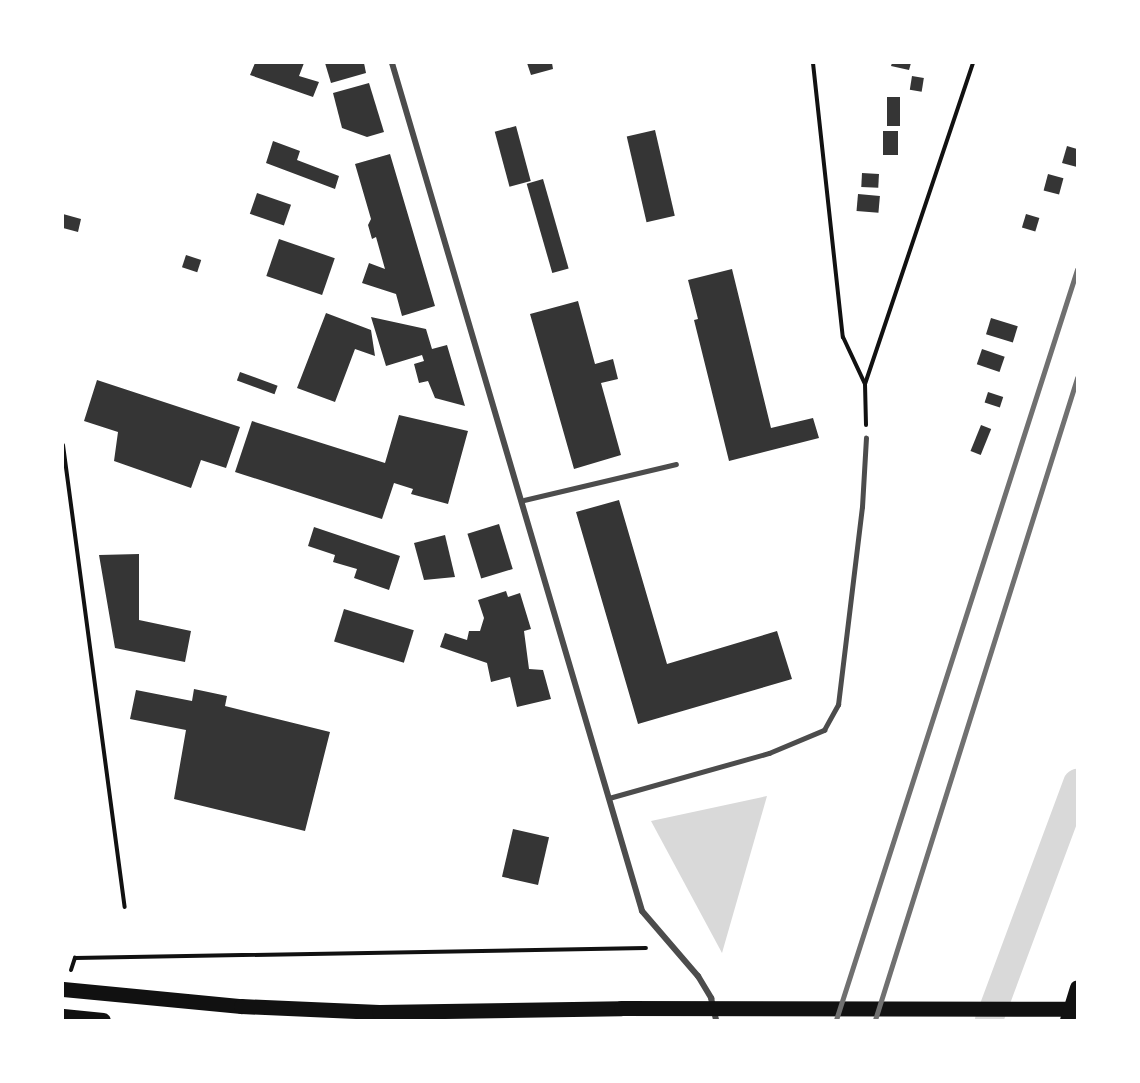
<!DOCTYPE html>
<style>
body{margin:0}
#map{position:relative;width:1140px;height:1083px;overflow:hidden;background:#fff;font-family:Helvetica,sans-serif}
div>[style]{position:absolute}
.water>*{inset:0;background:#d9d9d9}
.canal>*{height:28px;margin:-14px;padding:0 14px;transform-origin:14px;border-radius:14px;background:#d9d9d9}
.building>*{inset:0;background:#353535;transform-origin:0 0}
.path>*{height:4px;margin:-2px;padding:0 2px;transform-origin:2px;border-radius:2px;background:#111}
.service>*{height:4.5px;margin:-2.25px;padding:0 2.25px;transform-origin:2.25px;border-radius:2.25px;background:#4c4c4c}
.minor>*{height:6px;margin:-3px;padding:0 3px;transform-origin:3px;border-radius:3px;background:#4c4c4c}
.primary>*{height:15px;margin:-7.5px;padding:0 7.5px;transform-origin:7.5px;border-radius:7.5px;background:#111}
.rail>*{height:4.5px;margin:-2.25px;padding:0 2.25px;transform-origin:2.25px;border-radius:2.25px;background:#707070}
span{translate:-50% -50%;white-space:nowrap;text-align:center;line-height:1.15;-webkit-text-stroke:4.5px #fff;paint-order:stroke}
.frame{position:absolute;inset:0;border:64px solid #fff;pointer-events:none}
</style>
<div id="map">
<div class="water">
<div style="clip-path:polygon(767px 796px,722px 953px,651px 821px)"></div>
</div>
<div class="canal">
<div style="left:989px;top:1020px;width:253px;rotate:-69.6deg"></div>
</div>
<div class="building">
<div style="clip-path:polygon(255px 63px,304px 63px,299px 76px,319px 82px,313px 97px,250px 75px)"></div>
<div style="clip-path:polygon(325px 63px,364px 63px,366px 73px,331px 83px)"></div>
<div style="clip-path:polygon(527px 63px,552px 63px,553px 69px,531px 75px)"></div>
<div style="clip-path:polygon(892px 63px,911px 63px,909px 70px,891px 66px)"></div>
<div style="left:912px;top:76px;width:12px;height:14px;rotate:9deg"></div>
<div style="clip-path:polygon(369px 83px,384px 132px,367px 137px,342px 128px,333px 93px)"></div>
<div style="left:887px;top:97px;width:13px;height:29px"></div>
<div style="left:516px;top:126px;width:57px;height:22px;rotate:75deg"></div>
<div style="left:655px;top:130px;width:88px;height:29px;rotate:77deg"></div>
<div style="left:883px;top:131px;width:15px;height:24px"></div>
<div style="clip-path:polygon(273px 141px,300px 151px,297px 160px,339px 176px,335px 189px,266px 163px)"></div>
<div style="clip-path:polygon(1067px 146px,1077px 149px,1077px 167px,1062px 163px)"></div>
<div style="clip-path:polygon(390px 154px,435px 306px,402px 316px,396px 294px,362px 283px,369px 263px,385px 269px,376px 237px,372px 239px,368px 225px,371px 219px,355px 164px)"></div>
<div style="left:862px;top:173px;width:17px;height:14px;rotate:3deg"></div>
<div style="left:1048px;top:174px;width:16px;height:17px;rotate:15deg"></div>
<div style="left:543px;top:179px;width:93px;height:17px;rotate:74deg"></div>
<div style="left:257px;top:193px;width:36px;height:22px;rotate:19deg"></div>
<div style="left:858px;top:194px;width:22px;height:17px;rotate:5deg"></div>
<div style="clip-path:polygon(63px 214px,81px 219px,78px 232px,63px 228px)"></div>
<div style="left:1026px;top:214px;width:14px;height:14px;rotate:17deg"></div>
<div style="left:279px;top:239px;width:59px;height:39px;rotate:19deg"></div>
<div style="left:186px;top:255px;width:16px;height:13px;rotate:18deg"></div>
<div style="clip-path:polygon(732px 269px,771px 428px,813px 418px,819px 438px,729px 461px,694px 320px,698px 319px,688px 280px)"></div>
<div style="clip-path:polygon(578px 301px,595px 364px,613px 359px,618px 379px,601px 383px,621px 455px,574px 469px,530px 314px)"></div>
<div style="clip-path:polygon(326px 313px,371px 330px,375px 356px,355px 349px,335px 402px,297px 388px)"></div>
<div style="clip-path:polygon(371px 317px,426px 329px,432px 349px,447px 345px,465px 406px,435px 398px,428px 381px,419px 383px,414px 364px,424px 361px,422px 355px,386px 366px)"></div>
<div style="left:991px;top:318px;width:28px;height:17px;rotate:17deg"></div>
<div style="left:982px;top:349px;width:24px;height:16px;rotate:19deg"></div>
<div style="left:240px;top:372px;width:40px;height:9px;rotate:20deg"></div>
<div style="clip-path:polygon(97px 380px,240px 427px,226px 468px,201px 460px,191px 488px,114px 461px,118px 432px,84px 421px)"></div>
<div style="left:988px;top:392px;width:16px;height:11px;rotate:18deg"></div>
<div style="clip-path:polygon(399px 415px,468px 431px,448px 504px,411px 494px,413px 489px,394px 483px,382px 519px,235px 472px,252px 421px,385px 463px)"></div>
<div style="left:981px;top:425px;width:11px;height:28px;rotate:22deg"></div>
<div style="clip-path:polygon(619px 500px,667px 664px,777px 631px,792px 679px,638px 724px,576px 512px)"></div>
<div style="left:499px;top:524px;width:47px;height:33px;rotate:73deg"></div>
<div style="clip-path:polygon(314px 527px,400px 556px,389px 590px,354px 578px,357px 569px,333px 562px,335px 555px,308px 546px)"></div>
<div style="clip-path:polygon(445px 535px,455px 577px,424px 580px,414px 543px)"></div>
<div style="clip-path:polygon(139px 554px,139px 620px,191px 631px,185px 662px,115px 648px,99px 555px)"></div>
<div style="clip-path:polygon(506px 591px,508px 597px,520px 593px,531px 629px,524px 631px,529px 669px,543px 670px,551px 699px,517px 707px,510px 677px,491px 682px,487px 663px,440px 647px,445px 633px,467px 640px,469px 631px,480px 631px,484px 618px,478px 600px)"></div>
<div style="left:344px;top:609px;width:73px;height:34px;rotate:17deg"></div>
<div style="clip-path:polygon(194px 689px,227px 696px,225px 706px,330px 732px,305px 831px,174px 799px,186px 730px,130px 719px,136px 690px,192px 701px)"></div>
<div style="left:513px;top:829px;width:37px;height:49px;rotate:13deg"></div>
</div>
<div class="path">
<div style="left:813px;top:63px;width:276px;rotate:83.8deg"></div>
<div style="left:843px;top:337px;width:52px;rotate:64.9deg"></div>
<div style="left:865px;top:384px;width:41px;rotate:88.6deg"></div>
<div style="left:865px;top:384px;width:339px;rotate:-71.4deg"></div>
<div style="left:63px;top:445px;width:466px;rotate:82.4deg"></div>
<div style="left:71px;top:970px;width:13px;rotate:-72deg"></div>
<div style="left:75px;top:958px;width:571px;rotate:-1deg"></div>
</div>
<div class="service">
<div style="left:524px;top:500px;width:156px;rotate:-13.3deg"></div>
<div style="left:609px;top:798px;width:166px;rotate:-15.7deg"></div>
<div style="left:769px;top:753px;width:60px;rotate:-22.7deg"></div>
<div style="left:824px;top:730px;width:29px;rotate:-61deg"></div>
<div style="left:838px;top:705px;width:199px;rotate:-83.1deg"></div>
<div style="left:862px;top:507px;width:69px;rotate:-86.7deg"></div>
</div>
<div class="minor">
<div style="left:392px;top:63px;width:884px;rotate:73.57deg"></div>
<div style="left:642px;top:911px;width:86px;rotate:49.3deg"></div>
<div style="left:698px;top:976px;width:26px;rotate:59deg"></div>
<div style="left:711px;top:998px;width:23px;rotate:77deg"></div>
</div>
<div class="primary">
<div style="left:63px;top:989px;width:179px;rotate:5.5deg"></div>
<div style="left:241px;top:1006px;width:138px;rotate:2.5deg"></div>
<div style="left:379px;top:1012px;width:242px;rotate:-0.9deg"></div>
<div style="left:621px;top:1008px;width:456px;rotate:0.1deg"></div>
<div style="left:63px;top:1016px;width:40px;rotate:5.7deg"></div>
<div style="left:1067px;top:1020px;width:34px;rotate:-73deg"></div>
</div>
<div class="rail">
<div style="left:836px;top:1020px;width:788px;rotate:-72.19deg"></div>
<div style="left:875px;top:1020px;width:673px;rotate:-72.53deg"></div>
</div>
<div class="frame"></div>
</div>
